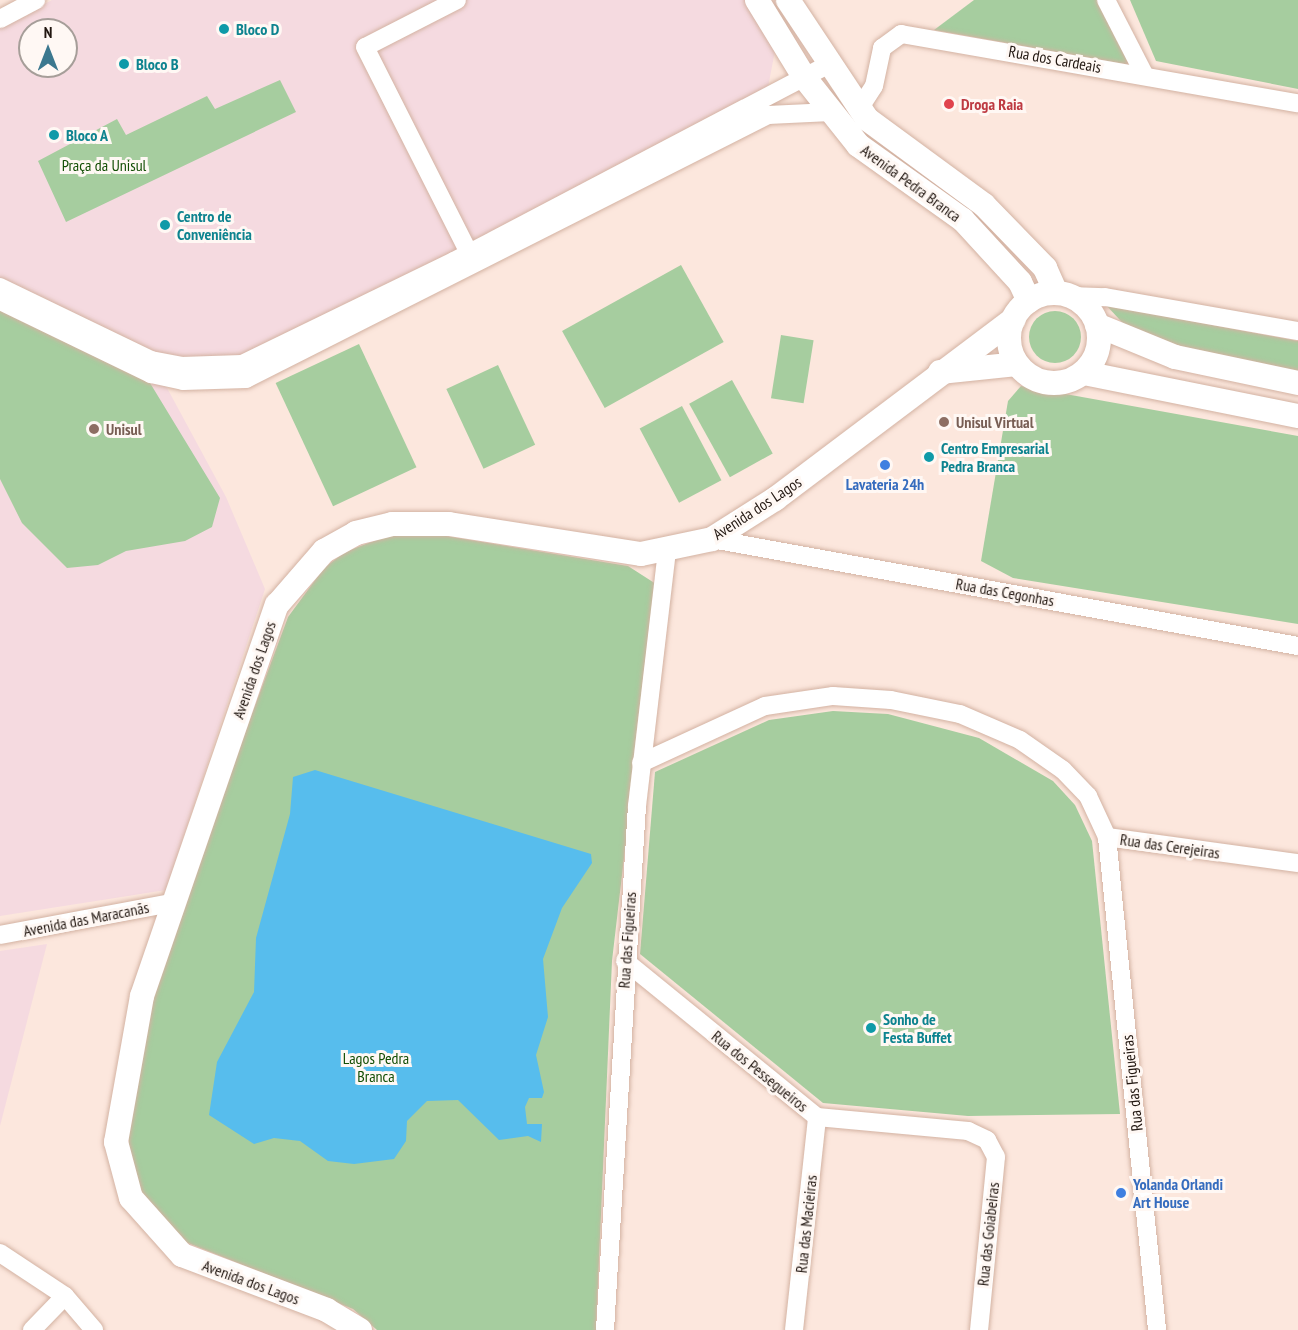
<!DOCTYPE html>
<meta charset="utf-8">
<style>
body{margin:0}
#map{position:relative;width:1298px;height:1330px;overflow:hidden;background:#fce7dd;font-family:"PT Sans Narrow",sans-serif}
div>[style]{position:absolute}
.education>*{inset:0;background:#f5dae0}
.green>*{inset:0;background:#a6cd9f;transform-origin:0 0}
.round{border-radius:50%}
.water>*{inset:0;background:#57bded}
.roads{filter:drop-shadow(0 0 2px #d3b2a2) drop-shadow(0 0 2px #d3b2a2)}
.street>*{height:18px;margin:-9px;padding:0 9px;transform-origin:9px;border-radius:9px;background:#fff}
.secondary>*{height:24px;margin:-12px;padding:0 12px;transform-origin:12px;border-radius:12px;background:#fff}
.secondary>.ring{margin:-12px;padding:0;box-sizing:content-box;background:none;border:24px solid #fff;border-radius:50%}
.dots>*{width:16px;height:16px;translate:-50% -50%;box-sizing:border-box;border:3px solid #fff8f4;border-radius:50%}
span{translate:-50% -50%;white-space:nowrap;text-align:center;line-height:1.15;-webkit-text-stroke:6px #fff8f4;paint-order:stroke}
.culture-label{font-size:16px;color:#0d838f;font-weight:700}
.left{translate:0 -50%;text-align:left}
.street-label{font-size:16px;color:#211610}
.health-label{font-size:16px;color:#be3a42;font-weight:700}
.park-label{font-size:16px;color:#124e04}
.education-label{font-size:16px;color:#785e54;font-weight:700}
.shop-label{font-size:16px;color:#366cbe;font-weight:700}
.north{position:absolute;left:18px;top:18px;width:60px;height:60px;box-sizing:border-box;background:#fff8f4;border:2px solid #a69e99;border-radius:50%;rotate:0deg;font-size:16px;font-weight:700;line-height:24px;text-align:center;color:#211610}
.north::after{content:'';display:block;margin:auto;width:21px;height:27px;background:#3c788f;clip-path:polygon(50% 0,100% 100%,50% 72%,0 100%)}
</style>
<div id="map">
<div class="education">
<div style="clip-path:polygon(evenodd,52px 0,747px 0,775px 51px,768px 87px,276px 346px,244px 359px,181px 361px,146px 349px,226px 497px,265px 589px,166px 890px,0 916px,0 27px,52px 0,30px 30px,66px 30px,66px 66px,30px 66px,30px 30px)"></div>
<div style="clip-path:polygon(47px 944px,0 1126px,0 951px)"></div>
</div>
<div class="green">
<div style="clip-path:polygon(974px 0,1097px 0,1130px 65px,934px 30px)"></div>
<div style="clip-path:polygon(1130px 0,1298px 0,1298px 89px,1156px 61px)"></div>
<div style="clip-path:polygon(280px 80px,296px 112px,66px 222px,38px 161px,117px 119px,126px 135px,207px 96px,215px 109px)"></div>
<div style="left:681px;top:265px;width:88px;height:136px;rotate:61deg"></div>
<div style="clip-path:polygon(1106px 305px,1298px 341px,1298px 373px,1183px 352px,1131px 332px)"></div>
<div style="clip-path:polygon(0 307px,147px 378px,220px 498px,212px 527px,185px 541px,126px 551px,98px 565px,67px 568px,22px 523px,0 479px)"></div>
<div class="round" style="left:1029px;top:311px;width:52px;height:52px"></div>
<div style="left:781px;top:335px;width:33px;height:64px;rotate:9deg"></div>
<div style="left:359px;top:344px;width:136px;height:92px;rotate:65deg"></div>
<div style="left:498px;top:365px;width:88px;height:57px;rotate:65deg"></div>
<div style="left:732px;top:380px;width:84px;height:49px;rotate:61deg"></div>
<div style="clip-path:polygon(1021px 386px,1298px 436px,1298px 624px,1013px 578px,981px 561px,1008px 401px)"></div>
<div style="left:682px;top:406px;width:84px;height:48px;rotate:62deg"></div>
<div style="clip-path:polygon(392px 534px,446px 536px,628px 566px,656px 584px,612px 961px,596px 1330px,377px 1330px,353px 1309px,183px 1241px,139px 1191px,129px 1156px,129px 1122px,148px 1015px,176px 918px,288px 617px,324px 568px,345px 552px)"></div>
<div style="clip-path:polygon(833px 711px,888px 714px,979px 738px,1053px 781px,1075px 805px,1092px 841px,1120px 1114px,968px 1116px,823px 1103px,640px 954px,655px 772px,769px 720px)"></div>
</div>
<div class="water">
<div style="clip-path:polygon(315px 770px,591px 854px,592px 863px,562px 908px,543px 959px,548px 1017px,536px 1055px,544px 1092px,542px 1098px,529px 1098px,525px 1107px,527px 1124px,542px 1124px,541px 1142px,528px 1136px,499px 1140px,458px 1100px,427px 1101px,407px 1121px,406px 1141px,394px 1159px,354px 1164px,328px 1161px,300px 1141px,274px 1138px,254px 1144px,209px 1115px,217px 1062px,254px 992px,256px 938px,290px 814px,293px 777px)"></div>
</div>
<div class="roads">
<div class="street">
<div style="left:457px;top:0;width:103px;rotate:152.9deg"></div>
<div style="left:365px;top:47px;width:231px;rotate:63.2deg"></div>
<div style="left:1106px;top:0;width:85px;rotate:62.8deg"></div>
<div style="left:0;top:19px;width:41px;rotate:-27.8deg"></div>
<div style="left:859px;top:109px;width:27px;rotate:-57deg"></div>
<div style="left:874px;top:86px;width:39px;rotate:-78deg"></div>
<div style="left:882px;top:48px;width:24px;rotate:-36deg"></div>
<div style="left:901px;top:34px;width:403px;rotate:9.9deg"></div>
<div style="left:0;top:287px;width:168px;rotate:25.8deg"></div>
<div style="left:151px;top:360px;width:31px;rotate:11deg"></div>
<div style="left:181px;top:366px;width:61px;rotate:-1.9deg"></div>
<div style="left:242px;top:364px;width:236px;rotate:-25.9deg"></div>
<div style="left:454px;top:261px;width:424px;rotate:-27.7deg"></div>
<div style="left:1070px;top:296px;width:35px;rotate:2deg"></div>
<div style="left:1105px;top:297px;width:196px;rotate:10deg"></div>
<div style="left:0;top:301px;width:168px;rotate:25.8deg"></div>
<div style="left:151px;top:374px;width:33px;rotate:12deg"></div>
<div style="left:183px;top:381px;width:63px;rotate:-1.8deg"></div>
<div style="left:246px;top:379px;width:585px;rotate:-26.83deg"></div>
<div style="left:768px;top:115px;width:63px;rotate:-2.7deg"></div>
<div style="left:712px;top:539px;width:596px;rotate:10.35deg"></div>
<div style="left:641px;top:763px;width:136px;rotate:-24.7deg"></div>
<div style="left:765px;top:706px;width:69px;rotate:-8.4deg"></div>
<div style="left:833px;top:696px;width:58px;rotate:3.9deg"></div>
<div style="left:891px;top:700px;width:70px;rotate:11.5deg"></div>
<div style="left:960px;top:714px;width:65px;rotate:23.4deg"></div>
<div style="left:1020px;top:740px;width:52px;rotate:34.9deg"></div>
<div style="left:1063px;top:770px;width:36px;rotate:46deg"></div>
<div style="left:1088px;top:796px;width:45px;rotate:65.1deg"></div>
<div style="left:1107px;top:837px;width:193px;rotate:7.8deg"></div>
<div style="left:1107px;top:837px;width:496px;rotate:84.2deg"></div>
<div style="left:0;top:935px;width:174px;rotate:-10.6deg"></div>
<div style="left:625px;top:961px;width:247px;rotate:39.1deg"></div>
<div style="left:817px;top:1117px;width:152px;rotate:5.3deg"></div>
<div style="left:968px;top:1131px;width:21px;rotate:25deg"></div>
<div style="left:987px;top:1140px;width:19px;rotate:62deg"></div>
<div style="left:996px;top:1157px;width:174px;rotate:95.6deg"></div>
<div style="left:0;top:1253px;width:78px;rotate:33.5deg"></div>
<div style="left:65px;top:1296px;width:45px;rotate:49.5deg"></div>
<div style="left:32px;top:1330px;width:47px;rotate:-45.9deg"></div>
<div style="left:605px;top:1330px;width:525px;rotate:-86.51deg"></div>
<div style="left:637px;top:806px;width:257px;rotate:-83.3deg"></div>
<div style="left:794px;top:1330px;width:214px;rotate:-83.8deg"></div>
</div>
<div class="secondary">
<div style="left:757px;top:0;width:90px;rotate:58.6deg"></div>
<div style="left:804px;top:77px;width:87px;rotate:51.5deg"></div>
<div style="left:858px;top:145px;width:129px;rotate:35.5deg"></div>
<div style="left:963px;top:220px;width:84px;rotate:47.4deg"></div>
<div style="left:1020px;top:282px;width:21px;rotate:65deg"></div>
<div style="left:788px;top:0;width:143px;rotate:56.4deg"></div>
<div style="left:867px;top:119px;width:145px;rotate:36.3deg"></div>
<div style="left:984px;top:205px;width:88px;rotate:45.9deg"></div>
<div style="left:1045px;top:268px;width:27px;rotate:66deg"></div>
<div class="ring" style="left:1009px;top:293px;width:66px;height:66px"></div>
<div style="left:1097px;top:325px;width:84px;rotate:22.3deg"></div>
<div style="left:1175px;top:357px;width:126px;rotate:11.9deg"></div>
<div style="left:940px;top:372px;width:77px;rotate:-5.9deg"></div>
<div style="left:1084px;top:373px;width:218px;rotate:11.4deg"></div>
<div style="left:360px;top:1330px;width:39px;rotate:-149deg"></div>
<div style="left:327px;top:1310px;width:155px;rotate:-159.2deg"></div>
<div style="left:182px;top:1255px;width:76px;rotate:-131.8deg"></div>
<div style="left:131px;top:1198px;width:58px;rotate:-105deg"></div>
<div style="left:116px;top:1142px;width:148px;rotate:-79.9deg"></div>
<div style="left:142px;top:996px;width:414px;rotate:-71deg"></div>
<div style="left:277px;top:605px;width:72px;rotate:-49deg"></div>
<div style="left:324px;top:551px;width:37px;rotate:-29deg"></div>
<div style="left:356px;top:533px;width:37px;rotate:-14deg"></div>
<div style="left:392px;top:524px;width:57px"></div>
<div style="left:449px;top:524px;width:194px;rotate:8.9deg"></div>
<div style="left:641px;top:554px;width:73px;rotate:-11.9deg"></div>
<div style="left:712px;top:539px;width:75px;rotate:-32.4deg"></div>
<div style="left:775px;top:499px;width:299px;rotate:-37deg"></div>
</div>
</div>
<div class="dots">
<div style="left:224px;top:29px;background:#0f9aa8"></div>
<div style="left:124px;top:64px;background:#0f9aa8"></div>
<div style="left:949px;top:104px;background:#e0444e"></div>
<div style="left:54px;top:135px;background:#0f9aa8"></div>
<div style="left:165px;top:225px;background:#0f9aa8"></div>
<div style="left:944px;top:422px;background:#8d6e63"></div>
<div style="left:94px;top:429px;background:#8d6e63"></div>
<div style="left:929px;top:457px;background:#0f9aa8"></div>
<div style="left:885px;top:465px;background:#3f7fe0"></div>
<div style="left:871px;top:1028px;background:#0f9aa8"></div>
<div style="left:1121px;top:1193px;background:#3f7fe0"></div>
</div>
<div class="culture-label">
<span class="left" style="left:236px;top:29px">Bloco D</span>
<span class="left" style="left:136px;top:64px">Bloco B</span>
<span class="left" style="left:66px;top:135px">Bloco A</span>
<span class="left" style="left:177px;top:225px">Centro de<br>Conveniência</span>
<span class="left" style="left:941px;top:457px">Centro Empresarial<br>Pedra Branca</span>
<span class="left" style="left:883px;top:1028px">Sonho de<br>Festa Buffet</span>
</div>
<div class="street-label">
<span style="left:1055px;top:59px;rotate:10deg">Rua dos Cardeais</span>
<span style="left:911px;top:183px;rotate:36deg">Avenida Pedra Branca</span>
<span style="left:757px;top:508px;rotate:-33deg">Avenida dos Lagos</span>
<span style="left:1005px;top:592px;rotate:10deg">Rua das Cegonhas</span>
<span style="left:254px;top:670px;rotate:-71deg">Avenida dos Lagos</span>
<span style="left:1170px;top:846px;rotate:8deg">Rua das Cerejeiras</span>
<span style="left:86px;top:919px;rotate:-11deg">Avenida das Maracanãs</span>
<span style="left:627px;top:940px;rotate:-86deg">Rua das Figueiras</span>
<span style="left:760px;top:1071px;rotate:39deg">Rua dos Pessegueiros</span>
<span style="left:1132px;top:1083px;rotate:-96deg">Rua das Figueiras</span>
<span style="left:806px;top:1224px;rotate:-84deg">Rua das Macieiras</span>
<span style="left:988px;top:1234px;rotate:-84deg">Rua das Goiabeiras</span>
<span style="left:251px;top:1282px;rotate:20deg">Avenida dos Lagos</span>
</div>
<div class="health-label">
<span class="left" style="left:961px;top:104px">Droga Raia</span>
</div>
<div class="park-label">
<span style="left:104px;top:165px">Praça da Unisul</span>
<span style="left:376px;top:1067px">Lagos Pedra<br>Branca</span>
</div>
<div class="education-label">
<span class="left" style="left:956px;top:422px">Unisul Virtual</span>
<span class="left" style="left:106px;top:429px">Unisul</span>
</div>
<div class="shop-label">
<span style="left:885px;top:484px">Lavateria 24h</span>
<span class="left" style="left:1133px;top:1193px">Yolanda Orlandi<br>Art House</span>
</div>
<div class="north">N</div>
</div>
